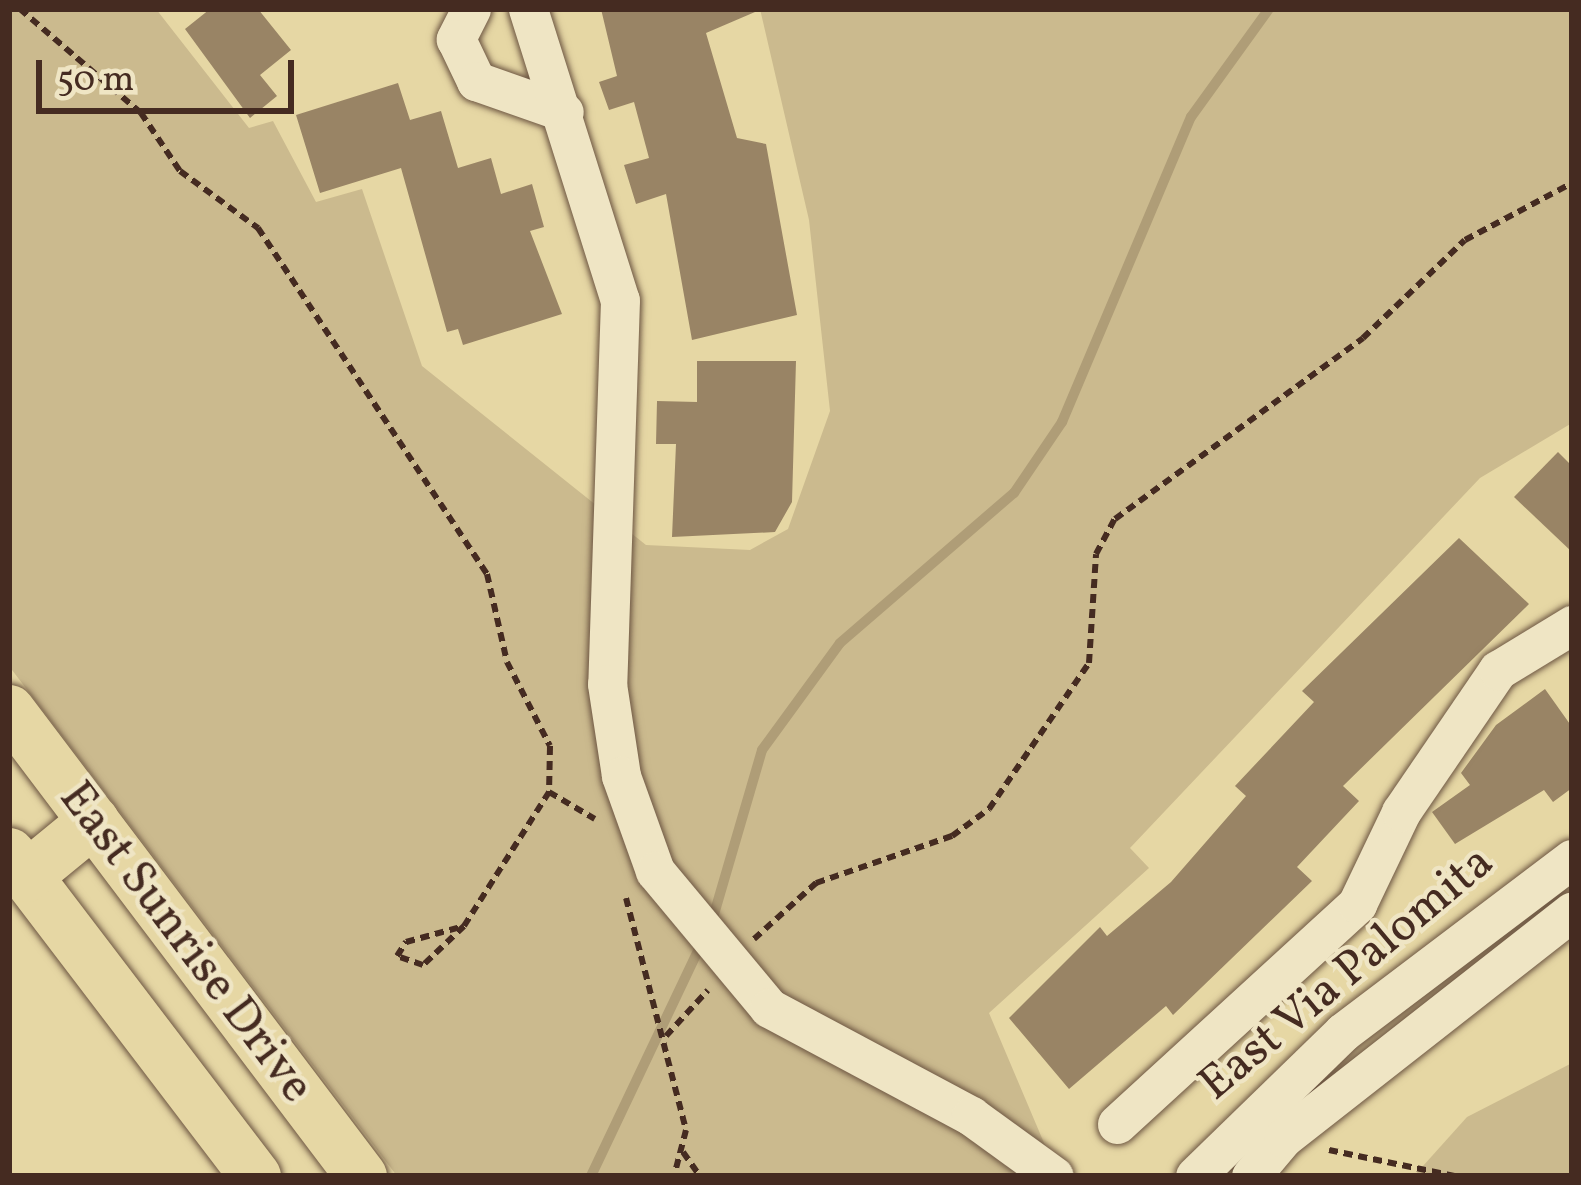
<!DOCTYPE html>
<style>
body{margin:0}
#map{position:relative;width:1581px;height:1185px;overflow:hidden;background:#e6d7a4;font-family:Vollkorn,serif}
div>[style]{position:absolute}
.green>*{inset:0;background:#cbba8e}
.stream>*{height:10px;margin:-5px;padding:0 5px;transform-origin:5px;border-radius:5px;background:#af9d77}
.building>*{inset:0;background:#998465}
.path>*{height:6px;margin-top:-3px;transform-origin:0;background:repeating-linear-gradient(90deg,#452b21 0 9px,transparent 0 15px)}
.roads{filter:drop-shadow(0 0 3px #6d5642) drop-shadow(0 0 3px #6d5642)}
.minor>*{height:39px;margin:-19.5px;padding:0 19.5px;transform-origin:19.5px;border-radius:19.5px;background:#efe5c4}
.major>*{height:51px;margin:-25.5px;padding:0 25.5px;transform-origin:25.5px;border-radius:25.5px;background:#e6d7a4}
span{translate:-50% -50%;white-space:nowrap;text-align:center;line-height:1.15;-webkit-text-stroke:9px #efe5c4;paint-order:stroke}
.street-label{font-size:48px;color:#452b21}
.frame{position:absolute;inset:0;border:12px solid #452b21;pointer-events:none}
.scale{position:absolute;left:36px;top:60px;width:258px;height:54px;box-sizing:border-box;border:6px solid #452b21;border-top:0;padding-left:15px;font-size:36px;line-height:42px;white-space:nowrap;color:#452b21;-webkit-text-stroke:9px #efe5c4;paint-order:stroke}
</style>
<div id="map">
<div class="green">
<div style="clip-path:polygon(9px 9px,156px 9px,249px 128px,273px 121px,316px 202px,362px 189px,422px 366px,646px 545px,750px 550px,788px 529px,830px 411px,809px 220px,760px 9px,1572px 9px,1572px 423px,1480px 478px,1130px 848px,1149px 868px,989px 1013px,1058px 1176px,397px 1176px,9px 666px)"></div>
<div style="clip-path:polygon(1572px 1063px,1572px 1176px,1414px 1176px,1467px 1117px)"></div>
</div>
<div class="stream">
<div style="left:710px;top:928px;width:185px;rotate:-73.7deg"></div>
<div style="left:762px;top:750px;width:132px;rotate:-53.9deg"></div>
<div style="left:840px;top:643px;width:230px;rotate:-40.8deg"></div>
<div style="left:1014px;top:493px;width:86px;rotate:-55.9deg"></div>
<div style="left:1062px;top:422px;width:331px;rotate:-67.1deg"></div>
<div style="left:1191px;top:117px;width:133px;rotate:-54.2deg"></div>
<div style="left:591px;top:1176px;width:257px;rotate:-64.6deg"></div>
</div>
<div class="building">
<div style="clip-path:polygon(210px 9px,258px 9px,291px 50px,260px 75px,277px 96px,250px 118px,185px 29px)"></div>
<div style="clip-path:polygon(601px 9px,762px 9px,706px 33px,737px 138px,766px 144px,797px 315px,692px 340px,666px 194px,636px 204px,624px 165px,649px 158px,634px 102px,609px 110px,599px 82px,617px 76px)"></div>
<div style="clip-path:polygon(398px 83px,410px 120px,441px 111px,458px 168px,491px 158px,501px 194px,532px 184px,544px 227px,530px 231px,562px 314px,463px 345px,458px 329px,447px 332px,401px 168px,320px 193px,296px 115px)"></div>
<div style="clip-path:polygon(697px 361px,796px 361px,792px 502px,775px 532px,672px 537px,676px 444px,656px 444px,657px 401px,697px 402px)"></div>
<div style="clip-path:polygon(1558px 452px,1572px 466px,1572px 552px,1514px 497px)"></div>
<div style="clip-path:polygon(1459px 538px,1529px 604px,1343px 786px,1359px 801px,1297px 867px,1312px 881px,1173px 1015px,1166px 1006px,1069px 1089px,1009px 1018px,1100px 927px,1107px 936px,1171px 882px,1246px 796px,1235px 786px,1314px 702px,1302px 691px)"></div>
<div style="clip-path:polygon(1545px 689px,1572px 727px,1572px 788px,1553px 802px,1544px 790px,1455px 844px,1432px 812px,1470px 785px,1461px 773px,1496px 725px)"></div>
</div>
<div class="path">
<div style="left:20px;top:9px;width:160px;rotate:40.7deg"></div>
<div style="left:141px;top:113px;width:70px;rotate:56.1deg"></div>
<div style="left:180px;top:171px;width:97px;rotate:36.2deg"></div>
<div style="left:258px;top:228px;width:415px;rotate:56.5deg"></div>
<div style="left:487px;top:574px;width:90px;rotate:77.2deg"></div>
<div style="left:507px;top:662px;width:94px;rotate:62.9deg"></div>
<div style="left:550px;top:746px;width:46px;rotate:91.2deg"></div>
<div style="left:549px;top:792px;width:53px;rotate:30.4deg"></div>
<div style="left:626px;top:898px;width:240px;rotate:75.5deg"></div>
<div style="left:686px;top:1130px;width:48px;rotate:104.6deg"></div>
<div style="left:464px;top:926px;width:57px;rotate:136.4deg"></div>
<div style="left:423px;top:965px;width:28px;rotate:-161deg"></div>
<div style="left:397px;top:956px;width:17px;rotate:-57deg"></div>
<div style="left:406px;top:942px;width:60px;rotate:-15.4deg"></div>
<div style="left:464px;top:926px;width:159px;rotate:-57.6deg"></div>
<div style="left:754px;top:939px;width:84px;rotate:-42.1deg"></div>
<div style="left:816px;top:883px;width:144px;rotate:-19.1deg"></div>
<div style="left:952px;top:836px;width:46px;rotate:-36.1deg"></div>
<div style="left:989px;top:809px;width:177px;rotate:-55.6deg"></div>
<div style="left:1089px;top:663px;width:109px;rotate:-86.3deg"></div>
<div style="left:1096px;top:554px;width:40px;rotate:-62deg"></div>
<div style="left:1115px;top:519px;width:307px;rotate:-36.1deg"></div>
<div style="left:1363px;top:338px;width:141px;rotate:-43.9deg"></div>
<div style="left:1465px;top:240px;width:121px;rotate:-28deg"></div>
<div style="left:666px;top:1036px;width:62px;rotate:-47.6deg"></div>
<div style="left:1329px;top:1150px;width:128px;rotate:11.7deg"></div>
<div style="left:683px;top:1152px;width:29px;rotate:55deg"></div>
</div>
<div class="roads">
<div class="minor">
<div style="left:471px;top:9px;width:34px;rotate:117deg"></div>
<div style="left:456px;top:39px;width:47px;rotate:64.5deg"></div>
<div style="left:476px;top:81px;width:93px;rotate:19.4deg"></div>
<div style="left:528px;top:9px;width:305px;rotate:72.5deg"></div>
<div style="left:620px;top:300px;width:384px;rotate:91.9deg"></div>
<div style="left:607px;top:684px;width:93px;rotate:81.3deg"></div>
<div style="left:621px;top:776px;width:101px;rotate:70.3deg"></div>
<div style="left:655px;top:871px;width:178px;rotate:50.2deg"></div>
<div style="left:769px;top:1008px;width:229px;rotate:28.1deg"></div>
<div style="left:971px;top:1116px;width:102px;rotate:35.9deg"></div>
<div style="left:1117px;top:1124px;width:326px;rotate:-42.5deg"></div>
<div style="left:1357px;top:904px;width:102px;rotate:-64.4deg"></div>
<div style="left:1401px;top:812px;width:172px;rotate:-55.7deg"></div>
<div style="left:1498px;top:670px;width:87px;rotate:-31.3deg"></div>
<div style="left:1195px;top:1176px;width:206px;rotate:-44.2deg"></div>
<div style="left:1343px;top:1032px;width:287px;rotate:-37.1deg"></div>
<div style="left:1251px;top:1176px;width:50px;rotate:-49.9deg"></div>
<div style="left:1283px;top:1138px;width:367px;rotate:-38.1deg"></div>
</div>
<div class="major">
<div style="left:9px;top:710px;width:584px;rotate:52.93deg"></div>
<div style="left:9px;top:853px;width:406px;rotate:52.7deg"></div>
<div style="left:26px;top:876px;width:87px;rotate:-39.4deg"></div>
</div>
</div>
<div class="street-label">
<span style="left:185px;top:943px;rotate:53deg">East Sunrise Drive</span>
<span style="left:1347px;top:974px;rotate:-40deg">East Via Palomita</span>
</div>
<div class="frame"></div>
<div class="scale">50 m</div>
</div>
